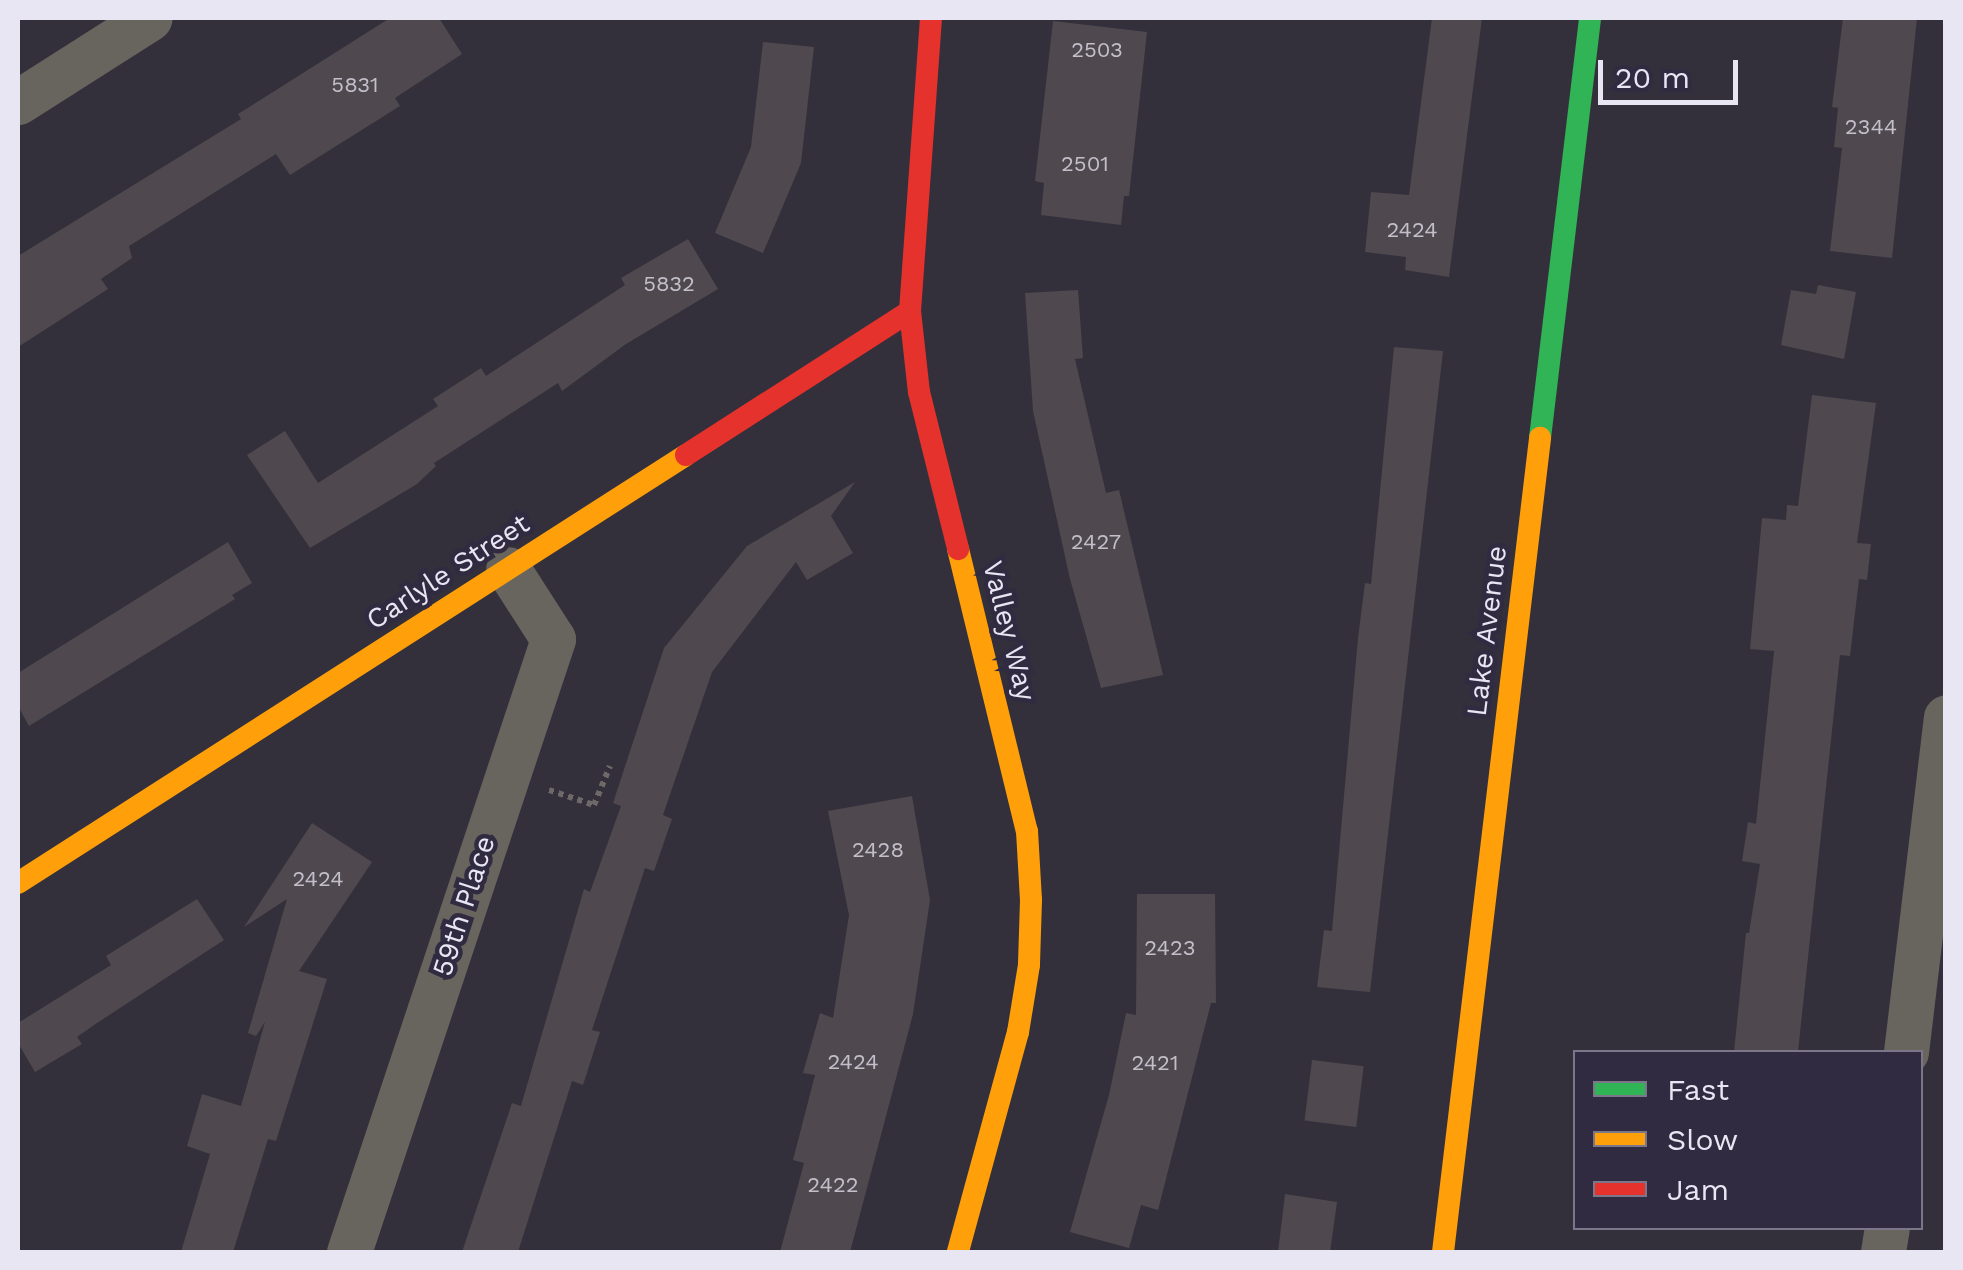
<!DOCTYPE html>
<style>
body{margin:0}
#map{position:relative;width:1963px;height:1270px;overflow:hidden;background:#33303c;font-family:"Work Sans",sans-serif}
div>[style]{position:absolute}
.building>*{inset:0;background:#4f484e;transform-origin:0 0}
.path>*{height:6px;margin-top:-3px;transform-origin:0;background:repeating-linear-gradient(90deg,#6c6968 0 5px,transparent 0 10px)}
.street>*{height:45px;margin:-22.5px;padding:0 22.5px;transform-origin:22.5px;border-radius:22.5px;background:#68645e}
.fast>*{height:22px;margin:-11px;padding:0 11px;transform-origin:11px;border-radius:11px;background:#30b455}
.slow>*{height:22px;margin:-11px;padding:0 11px;transform-origin:11px;border-radius:11px;background:#ff9f0a}
.jam>*{height:22px;margin:-11px;padding:0 11px;transform-origin:11px;border-radius:11px;background:#e5322d}
span{translate:-50% -50%;white-space:nowrap;text-align:center;line-height:1.15;-webkit-text-stroke:9px #312b41;paint-order:stroke}
.number-label{font-size:22px;color:#c2beca}
.number-label span{-webkit-text-stroke-width:0}
.street-label{font-size:28px;color:#e9e6f4}
.frame{position:absolute;inset:0;border:20px solid #e9e6f4;pointer-events:none}
.legend{position:absolute;left:1573px;top:1050px;width:350px;height:180px;box-sizing:border-box;background:#312b41;border:2px solid #7b7689;margin:0;padding:12px 18px;list-style:none;font-size:30px;color:#e9e6f4}
.legend li{display:flex;align-items:center;gap:20px;height:50px}
.legend b{width:50px;border:2px solid #7b7689}
.scale{position:absolute;left:1598px;top:60px;width:140px;height:45px;box-sizing:border-box;border:5px solid #e9e6f4;border-top:0;padding-left:12px;font-size:30px;line-height:35px;white-space:nowrap;color:#e9e6f4;-webkit-text-stroke:8px #312b41;paint-order:stroke}
</style>
<div id="map">
<div class="building">
<div style="clip-path:polygon(390px 18px,439px 18px,462px 54px,395px 98px,400px 106px,290px 175px,276px 154px,129px 246px,132px 258px,101px 279px,108px 289px,18px 347px,18px 256px,241px 119px,238px 114px)"></div>
<div style="clip-path:polygon(1432px 18px,1482px 18px,1449px 277px,1405px 270px,1406px 257px,1365px 252px,1371px 192px,1409px 195px)"></div>
<div style="clip-path:polygon(1843px 18px,1917px 18px,1892px 258px,1830px 251px,1842px 148px,1834px 147px,1838px 108px,1832px 107px)"></div>
<div style="clip-path:polygon(1053px 21px,1147px 32px,1129px 196px,1124px 196px,1121px 225px,1041px 215px,1044px 183px,1035px 181px)"></div>
<div style="clip-path:polygon(763px 42px,814px 47px,801px 163px,763px 253px,715px 233px,751px 147px)"></div>
<div style="clip-path:polygon(688px 239px,718px 289px,626px 344px,562px 391px,558px 383px,434px 463px,436px 466px,417px 484px,310px 548px,247px 455px,285px 431px,318px 483px,438px 406px,433px 399px,481px 368px,486px 376px,625px 285px,621px 278px)"></div>
<div style="clip-path:polygon(1818px 285px,1856px 292px,1844px 359px,1781px 345px,1791px 290px,1816px 294px)"></div>
<div style="clip-path:polygon(1078px 290px,1083px 358px,1075px 359px,1106px 493px,1119px 490px,1163px 675px,1101px 688px,1070px 579px,1033px 411px,1025px 293px)"></div>
<div style="clip-path:polygon(1394px 347px,1443px 351px,1370px 992px,1317px 987px,1324px 930px,1332px 931px,1358px 638px,1365px 583px,1371px 584px)"></div>
<div style="clip-path:polygon(1812px 395px,1876px 403px,1857px 543px,1871px 544px,1867px 580px,1859px 579px,1850px 656px,1840px 655px,1798px 1052px,1734px 1052px,1746px 933px,1749px 933px,1760px 864px,1742px 861px,1748px 822px,1756px 824px,1774px 651px,1750px 649px,1762px 518px,1786px 520px,1787px 505px,1798px 506px)"></div>
<div style="clip-path:polygon(855px 482px,831px 516px,853px 553px,807px 580px,796px 562px,712px 672px,663px 815px,672px 819px,654px 871px,645px 868px,592px 1030px,600px 1032px,583px 1085px,572px 1081px,518px 1252px,462px 1252px,512px 1103px,521px 1106px,584px 889px,590px 892px,621px 806px,613px 803px,664px 648px,747px 546px)"></div>
<div style="clip-path:polygon(228px 542px,252px 583px,232px 595px,235px 599px,29px 726px,18px 706px,18px 673px)"></div>
<div style="clip-path:polygon(912px 796px,930px 900px,913px 1014px,850px 1252px,780px 1252px,804px 1163px,793px 1160px,815px 1075px,803px 1073px,820px 1013px,833px 1018px,849px 915px,828px 811px)"></div>
<div style="clip-path:polygon(312px 823px,372px 862px,299px 971px,327px 979px,276px 1141px,268px 1139px,233px 1252px,181px 1252px,210px 1154px,187px 1146px,202px 1094px,241px 1106px,265px 1022px,256px 1036px,248px 1033px,287px 899px,244px 927px)"></div>
<div style="clip-path:polygon(1137px 894px,1215px 894px,1216px 1003px,1211px 1003px,1158px 1210px,1141px 1205px,1129px 1248px,1070px 1232px,1109px 1095px,1126px 1013px,1136px 1015px)"></div>
<div style="clip-path:polygon(197px 899px,224px 940px,97px 1023px,77px 1037px,82px 1044px,35px 1072px,18px 1043px,18px 1023px,111px 965px,106px 956px)"></div>
<div style="left:1312px;top:1060px;width:52px;height:61px;rotate:7deg"></div>
<div style="clip-path:polygon(1285px 1194px,1337px 1202px,1330px 1252px,1278px 1252px)"></div>
</div>
<div class="path">
<div style="left:549px;top:790px;width:47px;rotate:18.4deg"></div>
<div style="left:594px;top:805px;width:42px;rotate:-67.7deg"></div>
</div>
<div class="street">
<div style="left:18px;top:102px;width:156px;rotate:-32.5deg"></div>
<div style="left:1906px;top:1052px;width:337px;rotate:-83.2deg"></div>
<div style="left:349px;top:1252px;width:646px;rotate:-71.59deg"></div>
<div style="left:553px;top:639px;width:83px;rotate:-122.7deg"></div>
<div style="left:1883px;top:1252px;width:24px;rotate:-81deg"></div>
</div>
<div class="fast">
<div style="left:1540px;top:438px;width:423px;rotate:-83.2deg"></div>
</div>
<div class="slow">
<div style="left:958px;top:549px;width:290px;rotate:76.3deg"></div>
<div style="left:1027px;top:831px;width:69px;rotate:86.7deg"></div>
<div style="left:1031px;top:900px;width:65px;rotate:91.8deg"></div>
<div style="left:1029px;top:965px;width:68px;rotate:99.3deg"></div>
<div style="left:1018px;top:1032px;width:228px;rotate:105.3deg"></div>
<div style="left:18px;top:883px;width:793px;rotate:-32.65deg"></div>
<div style="left:1443px;top:1252px;width:820px;rotate:-83.2deg"></div>
</div>
<div class="jam">
<div style="left:931px;top:18px;width:294px;rotate:94.1deg"></div>
<div style="left:910px;top:311px;width:81px;rotate:83.7deg"></div>
<div style="left:919px;top:392px;width:162px;rotate:76deg"></div>
<div style="left:686px;top:455px;width:266px;rotate:-32.7deg"></div>
</div>
<div class="number-label">
<span style="left:1097px;top:50px">2503</span>
<span style="left:355px;top:85px">5831</span>
<span style="left:1871px;top:127px">2344</span>
<span style="left:1085px;top:164px">2501</span>
<span style="left:1412px;top:230px">2424</span>
<span style="left:669px;top:284px">5832</span>
<span style="left:1096px;top:542px">2427</span>
<span style="left:878px;top:850px">2428</span>
<span style="left:318px;top:879px">2424</span>
<span style="left:1170px;top:948px">2423</span>
<span style="left:853px;top:1062px">2424</span>
<span style="left:1155px;top:1063px">2421</span>
<span style="left:833px;top:1185px">2422</span>
</div>
<div class="street-label">
<span style="left:448px;top:572px;rotate:-33deg">Carlyle Street</span>
<span style="left:1009px;top:631px;rotate:76deg">Valley Way</span>
<span style="left:1487px;top:631px;rotate:-83deg">Lake Avenue</span>
<span style="left:464px;top:906px;rotate:-72deg">59th Place</span>
</div>
<div class="frame"></div>
<ul class="legend">
<li><b style="height:12px;background:#30b455"></b>Fast</li>
<li><b style="height:12px;background:#ff9f0a"></b>Slow</li>
<li><b style="height:12px;background:#e5322d"></b>Jam</li>
</ul>
<div class="scale">20 m</div>
</div>
